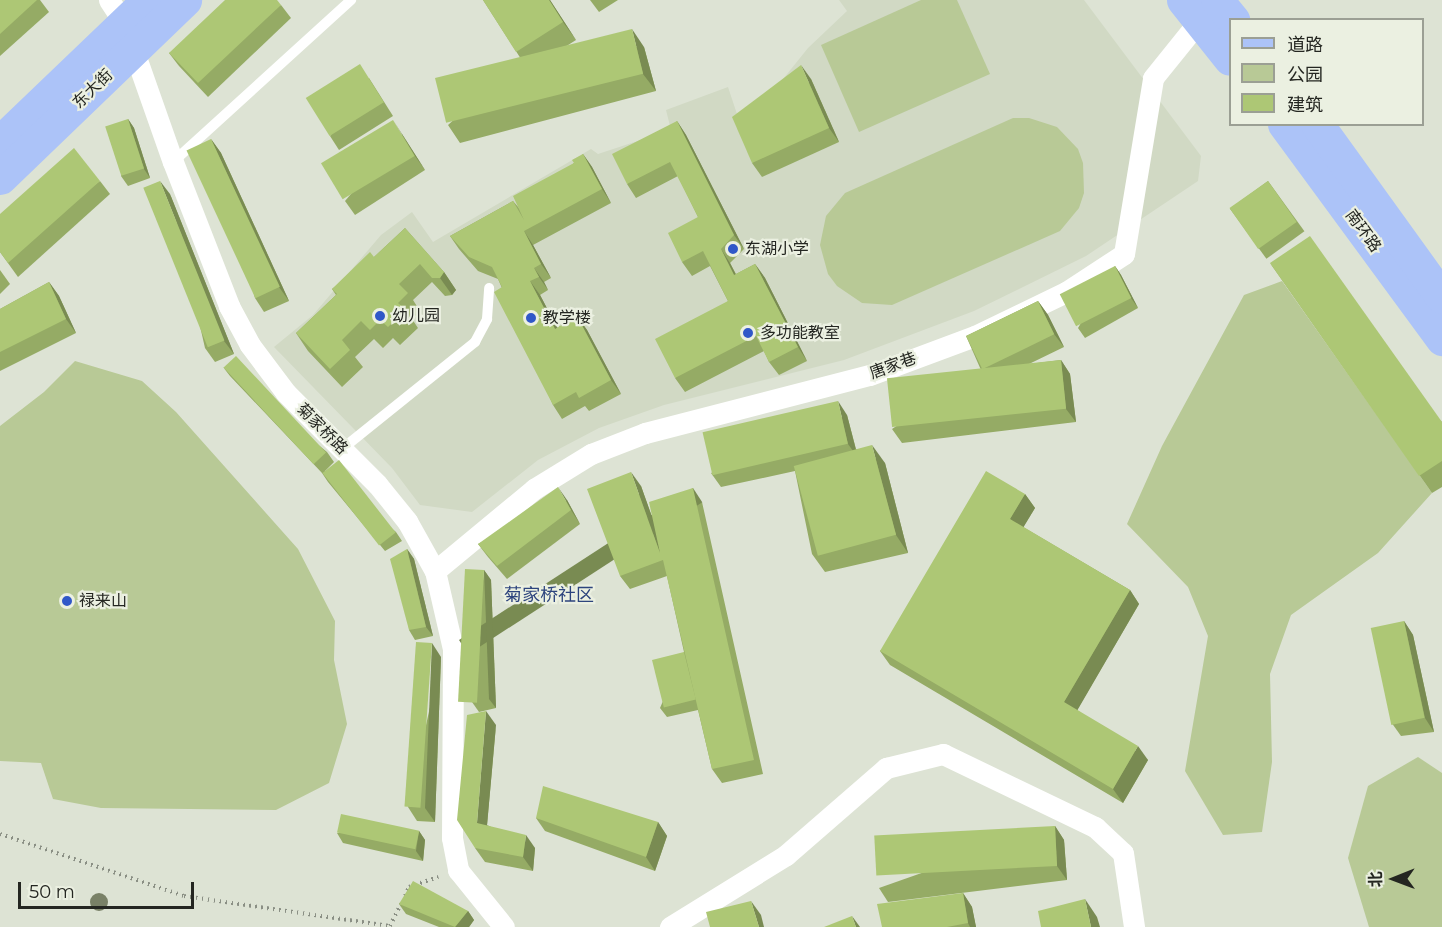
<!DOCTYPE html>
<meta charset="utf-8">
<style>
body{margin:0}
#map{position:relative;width:1442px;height:927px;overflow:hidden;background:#dde3d4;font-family:Montserrat,"Noto Sans SC",sans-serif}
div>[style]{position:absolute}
.built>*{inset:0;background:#d1d9c4}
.green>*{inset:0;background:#b8c996}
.path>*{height:4px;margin-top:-2px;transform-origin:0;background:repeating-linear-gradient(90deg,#8a8f84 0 1.5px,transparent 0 6px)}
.lane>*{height:10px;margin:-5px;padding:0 5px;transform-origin:5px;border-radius:5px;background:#fff}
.street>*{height:21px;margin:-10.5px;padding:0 10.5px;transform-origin:10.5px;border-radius:10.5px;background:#fff}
.primary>*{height:33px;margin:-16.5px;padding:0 16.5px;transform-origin:16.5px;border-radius:16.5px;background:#acc3f8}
.trees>*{width:18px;height:18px;margin:-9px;border-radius:50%;background:#798167}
.wall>*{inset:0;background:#95ab65;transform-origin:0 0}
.shaded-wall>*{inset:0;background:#798b52;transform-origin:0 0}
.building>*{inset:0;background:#adc775;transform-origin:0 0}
.dots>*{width:16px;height:16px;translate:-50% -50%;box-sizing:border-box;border:3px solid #ebf0e1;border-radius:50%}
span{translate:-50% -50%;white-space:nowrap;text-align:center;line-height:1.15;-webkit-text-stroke:4.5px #ebf0e1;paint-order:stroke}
.street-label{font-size:16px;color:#242621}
.poi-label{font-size:16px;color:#242621}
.left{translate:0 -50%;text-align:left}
.neighbourhood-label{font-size:18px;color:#2d447d}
.legend{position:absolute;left:1229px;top:18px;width:195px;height:108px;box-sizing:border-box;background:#ebf0e1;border:2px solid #9b9f94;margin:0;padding:8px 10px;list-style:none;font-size:18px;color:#242621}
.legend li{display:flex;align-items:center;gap:12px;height:30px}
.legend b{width:30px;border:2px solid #9b9f94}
.north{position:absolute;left:1364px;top:849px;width:60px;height:60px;-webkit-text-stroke:4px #ebf0e1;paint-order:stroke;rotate:269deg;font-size:16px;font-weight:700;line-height:24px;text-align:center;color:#242621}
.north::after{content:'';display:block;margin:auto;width:21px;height:27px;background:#242621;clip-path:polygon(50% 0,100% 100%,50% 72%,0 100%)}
.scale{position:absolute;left:18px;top:882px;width:176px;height:27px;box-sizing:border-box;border:3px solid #242621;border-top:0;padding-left:8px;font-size:18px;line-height:21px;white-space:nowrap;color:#242621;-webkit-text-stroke:4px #ebf0e1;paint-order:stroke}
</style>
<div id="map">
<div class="built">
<div style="clip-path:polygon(839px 0,1084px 0,1201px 156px,1198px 181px,1086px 256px,974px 311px,844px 360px,664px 405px,599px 428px,538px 460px,472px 512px,420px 505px,392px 468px,274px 347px,313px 315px,381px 235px,412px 212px,433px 242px,591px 149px,598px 154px,671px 130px,666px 110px,728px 87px,739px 120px,771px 94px,808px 48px,847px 11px)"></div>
</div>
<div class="green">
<div style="clip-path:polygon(921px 0,957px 0,990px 74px,859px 132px,821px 45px)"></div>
<div style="clip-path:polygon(1013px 118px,1029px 118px,1057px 127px,1078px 149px,1083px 163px,1084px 193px,1079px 208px,1060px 231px,892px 305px,862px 303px,837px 286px,828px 274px,820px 245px,826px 216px,845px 193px)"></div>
<div style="clip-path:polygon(1282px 281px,1432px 493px,1378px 553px,1291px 615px,1270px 674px,1272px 762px,1262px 832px,1223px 835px,1185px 771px,1208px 636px,1188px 587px,1127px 524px,1162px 446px,1244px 295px)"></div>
<div style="clip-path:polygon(75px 361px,142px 381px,176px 412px,298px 549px,335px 621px,334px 660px,347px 724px,329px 783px,276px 810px,101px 808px,53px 799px,41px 763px,0 761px,0 426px,44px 392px)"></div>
<div style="clip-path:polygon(1418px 757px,1442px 773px,1442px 927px,1369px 927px,1348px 858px,1368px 786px)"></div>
</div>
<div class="path">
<div style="left:0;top:834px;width:194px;rotate:18.6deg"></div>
<div style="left:184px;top:896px;width:208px;rotate:8.3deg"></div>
<div style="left:390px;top:926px;width:25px;rotate:-64deg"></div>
<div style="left:405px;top:896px;width:10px;rotate:-66deg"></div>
<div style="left:409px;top:887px;width:31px;rotate:-19deg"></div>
</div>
<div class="lane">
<div style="left:173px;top:162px;width:241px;rotate:-42.3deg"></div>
<div style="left:342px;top:449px;width:171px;rotate:-38.8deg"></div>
<div style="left:475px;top:342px;width:26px;rotate:-62deg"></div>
<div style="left:487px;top:319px;width:31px;rotate:-86deg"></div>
</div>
<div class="street">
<div style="left:109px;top:0;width:27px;rotate:57deg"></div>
<div style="left:124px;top:23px;width:147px;rotate:70.6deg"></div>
<div style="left:173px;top:162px;width:155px;rotate:68.7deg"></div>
<div style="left:229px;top:306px;width:44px;rotate:61.7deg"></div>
<div style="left:250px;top:345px;width:60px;rotate:53.1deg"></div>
<div style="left:286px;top:393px;width:129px;rotate:45deg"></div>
<div style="left:377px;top:484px;width:48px;rotate:51deg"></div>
<div style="left:407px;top:521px;width:57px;rotate:60.8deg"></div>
<div style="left:435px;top:571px;width:80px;rotate:77deg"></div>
<div style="left:453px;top:649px;width:189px;rotate:90.3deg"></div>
<div style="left:452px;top:838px;width:33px;rotate:79deg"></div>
<div style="left:458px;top:870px;width:73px;rotate:51.1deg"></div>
<div style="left:435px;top:571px;width:129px;rotate:-39.6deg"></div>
<div style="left:534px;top:489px;width:67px;rotate:-31.6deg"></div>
<div style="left:591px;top:454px;width:58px;rotate:-21.3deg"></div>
<div style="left:645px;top:433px;width:232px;rotate:-14.5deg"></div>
<div style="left:870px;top:375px;width:112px;rotate:-20.4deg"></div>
<div style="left:975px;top:336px;width:101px;rotate:-25.8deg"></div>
<div style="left:1066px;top:292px;width:69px;rotate:-33.2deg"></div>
<div style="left:1124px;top:254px;width:178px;rotate:-80.6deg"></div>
<div style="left:1153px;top:78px;width:73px;rotate:-51.1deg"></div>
<div style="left:670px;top:927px;width:137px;rotate:-31.8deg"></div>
<div style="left:786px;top:855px;width:133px;rotate:-41deg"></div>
<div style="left:886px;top:768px;width:59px;rotate:-13.8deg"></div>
<div style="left:943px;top:754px;width:169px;rotate:25.7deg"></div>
<div style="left:1095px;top:827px;width:38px;rotate:43deg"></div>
<div style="left:1123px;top:853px;width:75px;rotate:81.5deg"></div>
</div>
<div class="primary">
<div style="left:1183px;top:0;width:75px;rotate:51.5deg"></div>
<div style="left:1217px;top:0;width:26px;rotate:51deg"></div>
<div style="left:1284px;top:124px;width:267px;rotate:53.7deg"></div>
<div style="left:1317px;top:124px;width:213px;rotate:54.2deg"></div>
<div style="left:0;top:142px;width:205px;rotate:-43.8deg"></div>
<div style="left:0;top:178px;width:257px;rotate:-43.9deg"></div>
</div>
<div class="trees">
<div style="left:99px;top:902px"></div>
</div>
<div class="wall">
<div style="clip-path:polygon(0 0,40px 0,49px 12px,0 56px)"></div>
<div style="clip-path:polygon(483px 0,550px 0,576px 40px,565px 47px,644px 47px,656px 91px,460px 143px,448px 125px,521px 59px)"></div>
<div style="clip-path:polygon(590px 0,618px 0,599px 12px)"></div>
<div style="clip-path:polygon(281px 5px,291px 18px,208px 97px,179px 66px,169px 53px)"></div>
<div style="clip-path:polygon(369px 78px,393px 116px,339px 150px,330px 136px)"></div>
<div style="clip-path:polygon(811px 79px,839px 142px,762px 177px,752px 163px)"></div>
<div style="clip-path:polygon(128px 119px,134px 128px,150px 178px,128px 186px,121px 176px)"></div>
<div style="clip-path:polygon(677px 121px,686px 135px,744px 249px,730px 263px,736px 274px,755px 264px,765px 278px,807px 361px,779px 375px,769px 362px,764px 351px,685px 392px,675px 378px,728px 301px,710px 266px,692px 276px,682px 262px,698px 217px,678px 176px,636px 198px,627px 184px)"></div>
<div style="clip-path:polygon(402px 134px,425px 170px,355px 215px,345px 201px)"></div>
<div style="clip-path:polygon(211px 139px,221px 153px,289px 301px,264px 312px,255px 298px)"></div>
<div style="clip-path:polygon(583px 154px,592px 167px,611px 203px,533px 245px,551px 278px,544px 282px,548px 290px,540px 295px,557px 328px,577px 316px,587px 330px,621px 394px,589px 411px,585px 406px,562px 419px,553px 405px,498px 279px,478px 271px,459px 249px,450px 236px,513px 201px,519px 208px,574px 163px)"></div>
<div style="clip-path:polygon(100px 181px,110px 194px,18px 277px,0 252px)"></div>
<div style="left:1268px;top:181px;width:62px;height:47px;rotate:54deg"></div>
<div style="clip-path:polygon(170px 194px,234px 354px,215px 362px,205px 348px)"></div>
<div style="clip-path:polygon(405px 228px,444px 272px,456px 290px,452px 295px,445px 296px,432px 282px,413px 300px,420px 311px,412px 319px,418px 328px,400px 345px,393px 338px,383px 348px,374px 339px,355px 357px,363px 367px,342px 387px,308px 351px,296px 333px,336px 295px,332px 289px,374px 257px)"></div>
<div style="clip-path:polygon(1270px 263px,1442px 422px,1442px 487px,1432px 493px)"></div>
<div style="clip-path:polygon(1115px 266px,1121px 275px,1138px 308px,1085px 338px,1078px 328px)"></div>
<div style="clip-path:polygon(0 270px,10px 284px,0 294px)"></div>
<div style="clip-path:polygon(49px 282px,59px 296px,76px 333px,0 371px,0 309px)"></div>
<div style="clip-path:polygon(1038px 301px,1048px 315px,1064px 347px,1029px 364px,1061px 360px,1070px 374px,1076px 422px,902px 443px,892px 429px,981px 370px,966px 336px)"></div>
<div style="clip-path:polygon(223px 367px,327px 452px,334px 462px,325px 471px,396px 532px,402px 541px,385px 551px,328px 482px,322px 473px,230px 376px)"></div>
<div style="clip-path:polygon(847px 415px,856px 449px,885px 463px,908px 553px,825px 572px,812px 554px,795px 471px,721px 487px,711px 473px)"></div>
<div style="clip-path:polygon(641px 486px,653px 520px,702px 502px,763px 774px,722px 783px,712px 769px,698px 710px,667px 717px,660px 708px,684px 652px,667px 576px,630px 589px,620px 576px)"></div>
<div style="clip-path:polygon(1025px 494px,1035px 508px,1023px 527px,1130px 590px,1139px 604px,1077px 710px,1148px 760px,1123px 803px,890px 665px,880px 651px)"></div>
<div style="clip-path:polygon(567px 500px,580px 524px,507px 579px,488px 557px,478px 544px)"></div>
<div style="clip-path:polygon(407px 549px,414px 559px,433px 636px,415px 640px,409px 630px)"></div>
<div style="clip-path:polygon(484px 570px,491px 580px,496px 708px,479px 712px,472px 702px)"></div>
<div style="clip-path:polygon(1404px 621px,1413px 635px,1434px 732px,1401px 736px,1391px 722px)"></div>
<div style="clip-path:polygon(441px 657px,435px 822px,417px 821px,408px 807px)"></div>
<div style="clip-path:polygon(496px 725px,487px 825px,535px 848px,533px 871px,485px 862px,475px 848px)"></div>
<div style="clip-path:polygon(536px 818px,658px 822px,667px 836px,655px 871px,545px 831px)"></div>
<div style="clip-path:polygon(1055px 826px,1064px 840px,1067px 880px,888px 902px,879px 888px)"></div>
<div style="clip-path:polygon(419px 831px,425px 840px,423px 861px,343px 843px,337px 833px)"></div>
<div style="clip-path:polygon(963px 893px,972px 907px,976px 927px,882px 927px)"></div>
<div style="clip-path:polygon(399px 904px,468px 911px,474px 920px,469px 927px,439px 927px,406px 914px)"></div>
</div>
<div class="shaded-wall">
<div style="clip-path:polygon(549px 0,550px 0,576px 40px,563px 22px)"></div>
<div style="clip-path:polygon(632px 29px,644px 47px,656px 91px,643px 74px)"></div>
<div style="clip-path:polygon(801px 65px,811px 79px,839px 142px,829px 128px)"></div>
<div style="clip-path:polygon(128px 119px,134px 128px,150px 178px,144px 169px)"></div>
<div style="clip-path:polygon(393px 120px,402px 134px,425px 170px,415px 156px)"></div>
<div style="clip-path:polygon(677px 121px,686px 135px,744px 249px,734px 235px)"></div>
<div style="clip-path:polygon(211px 139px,221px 153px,289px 301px,279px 287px)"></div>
<div style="clip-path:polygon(583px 154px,592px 167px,611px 203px,602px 189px)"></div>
<div style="clip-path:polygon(160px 181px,170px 194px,234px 354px,224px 341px)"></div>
<div style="clip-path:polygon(524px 231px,533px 245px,551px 278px,541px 264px)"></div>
<div style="clip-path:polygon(721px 249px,730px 263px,743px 289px,734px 275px)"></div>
<div style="clip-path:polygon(755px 264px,765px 278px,807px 361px,798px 347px)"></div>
<div style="clip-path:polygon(1115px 266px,1121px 275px,1138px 308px,1131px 298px)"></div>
<div style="clip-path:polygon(534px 268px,544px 282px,548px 290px,539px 277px)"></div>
<div style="clip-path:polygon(444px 272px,456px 290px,452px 295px,440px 278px)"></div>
<div style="clip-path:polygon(530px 281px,540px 295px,565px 342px,555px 329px)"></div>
<div style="clip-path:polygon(49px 282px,59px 296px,76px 333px,66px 319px)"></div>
<div style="clip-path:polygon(1038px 301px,1048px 315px,1064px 347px,1054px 334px)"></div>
<div style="clip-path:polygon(577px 316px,587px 330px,621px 394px,611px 380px)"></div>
<div style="clip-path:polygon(1061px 360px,1070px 374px,1076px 422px,1066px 409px)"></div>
<div style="clip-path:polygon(838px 401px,847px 415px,858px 458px,848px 444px)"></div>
<div style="clip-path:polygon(872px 445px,885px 463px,908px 553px,896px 535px)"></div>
<div style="clip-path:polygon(631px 472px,641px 486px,670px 567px,660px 553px)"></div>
<div style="clip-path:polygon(558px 487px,567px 500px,580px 524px,571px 510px)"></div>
<div style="left:693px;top:488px;width:17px;height:279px;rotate:57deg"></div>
<div style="clip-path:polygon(1025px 494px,1035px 508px,1020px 533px,1010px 519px)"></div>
<div style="clip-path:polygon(407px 549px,414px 559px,433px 636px,426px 627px)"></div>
<div style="clip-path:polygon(484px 570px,491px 580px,496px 708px,489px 699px)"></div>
<div style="clip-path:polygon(1130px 590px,1139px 604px,1074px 716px,1064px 702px)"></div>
<div style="clip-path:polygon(1404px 621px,1413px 635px,1434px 732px,1425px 718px)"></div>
<div style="clip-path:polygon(432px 643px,441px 657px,435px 822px,425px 808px)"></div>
<div style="clip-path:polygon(486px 711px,496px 725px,486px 837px,477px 823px)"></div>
<div style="clip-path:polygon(1138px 746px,1148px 760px,1123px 803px,1113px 789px)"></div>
<div style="clip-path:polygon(658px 822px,667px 836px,655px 871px,646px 857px)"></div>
<div style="clip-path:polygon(1055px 826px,1064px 840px,1067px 880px,1057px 866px)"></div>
<div style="clip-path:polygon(419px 831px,425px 840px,423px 861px,416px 851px)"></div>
<div style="clip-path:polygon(526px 835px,535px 848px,533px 871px,523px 857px)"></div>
<div style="clip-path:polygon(963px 893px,972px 907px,976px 927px,970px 927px,968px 923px)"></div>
<div style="clip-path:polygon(1085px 899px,1097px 917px,1100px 927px,1091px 927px)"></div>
<div style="clip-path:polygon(751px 901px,761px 915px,764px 927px,759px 927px)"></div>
<div style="clip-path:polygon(468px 911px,474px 920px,469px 927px,455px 927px)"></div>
<div style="clip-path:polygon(852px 916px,860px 927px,856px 927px)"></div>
</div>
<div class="building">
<div style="clip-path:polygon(0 0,37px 0,0 34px)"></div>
<div style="clip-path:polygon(225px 0,277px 0,281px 5px,198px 83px,169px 53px)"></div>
<div style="clip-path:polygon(483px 0,549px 0,563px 22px,516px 52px)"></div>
<div style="left:632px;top:29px;width:46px;height:203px;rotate:76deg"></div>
<div style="left:360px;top:64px;width:45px;height:64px;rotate:58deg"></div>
<div style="clip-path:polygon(801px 65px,829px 128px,752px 163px,732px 117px)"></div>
<div style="left:128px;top:119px;width:52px;height:24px;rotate:72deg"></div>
<div style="left:393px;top:120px;width:42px;height:84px;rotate:59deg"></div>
<div style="clip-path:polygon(677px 121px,734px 235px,721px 249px,734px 275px,755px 264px,798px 347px,769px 362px,756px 336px,675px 378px,655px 339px,728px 301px,703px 251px,682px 262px,668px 233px,698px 217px,670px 162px,627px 184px,612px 154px)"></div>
<div style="left:211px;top:139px;width:163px;height:27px;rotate:65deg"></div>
<div style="clip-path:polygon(74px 148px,100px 181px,8px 263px,0 252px,0 214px)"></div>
<div style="clip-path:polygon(583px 154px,602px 189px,524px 231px,541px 264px,534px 268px,539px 277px,530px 281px,555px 329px,577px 316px,611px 380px,579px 398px,576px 392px,553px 405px,494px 292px,502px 287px,492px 267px,469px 257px,450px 236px,513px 201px,524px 220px,513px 196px,574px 163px,572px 160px)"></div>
<div style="left:160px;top:181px;width:172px;height:18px;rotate:68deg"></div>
<div style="left:1268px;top:181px;width:50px;height:47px;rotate:55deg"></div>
<div style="clip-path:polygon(405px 228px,444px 272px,440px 278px,432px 278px,420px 264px,399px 284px,408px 293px,398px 303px,406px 310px,388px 327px,380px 320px,370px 330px,361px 321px,342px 340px,350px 350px,330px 369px,296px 333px,337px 294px,332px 289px,370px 252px,374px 257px)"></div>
<div style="clip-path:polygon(1310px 236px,1442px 422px,1442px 461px,1419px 476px,1270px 263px)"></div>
<div style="left:1115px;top:266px;width:36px;height:62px;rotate:63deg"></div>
<div style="clip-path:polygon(49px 282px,66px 319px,0 352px,0 309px)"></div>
<div style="left:1038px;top:301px;width:37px;height:80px;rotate:64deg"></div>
<div style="left:236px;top:356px;width:132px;height:17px;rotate:47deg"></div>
<div style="left:1061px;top:360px;width:49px;height:175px;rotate:84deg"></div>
<div style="left:838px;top:401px;width:44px;height:139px;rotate:77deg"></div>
<div style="left:872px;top:445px;width:93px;height:81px;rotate:75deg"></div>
<div style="left:339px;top:460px;width:92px;height:21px;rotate:52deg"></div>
<div style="clip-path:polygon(986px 471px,1025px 494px,1010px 519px,1130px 590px,1064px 702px,1138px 746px,1113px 789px,880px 651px)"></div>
<div style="clip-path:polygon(631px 472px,660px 553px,649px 502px,693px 488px,754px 760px,712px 769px,663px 560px,620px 576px,587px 489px)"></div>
<div style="clip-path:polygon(558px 487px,571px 510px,497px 566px,478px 544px)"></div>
<div style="clip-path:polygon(407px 549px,426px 627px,409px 630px,390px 559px)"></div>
<div style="left:465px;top:569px;width:19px;height:133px;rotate:3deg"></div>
<div style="left:1404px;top:621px;width:99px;height:34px;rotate:78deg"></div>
<div style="left:416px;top:642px;width:16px;height:165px;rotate:4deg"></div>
<div style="left:684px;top:652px;width:49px;height:33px;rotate:76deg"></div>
<div style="clip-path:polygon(486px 711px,477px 823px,526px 835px,523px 857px,475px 848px,457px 820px,467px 715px)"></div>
<div style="clip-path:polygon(543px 786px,658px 822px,646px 857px,536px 818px)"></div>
<div style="left:341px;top:814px;width:80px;height:19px;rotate:12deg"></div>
<div style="left:1055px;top:826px;width:40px;height:181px;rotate:87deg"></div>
<div style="clip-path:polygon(413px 881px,468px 911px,455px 927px,399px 904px)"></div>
<div style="clip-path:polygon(963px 893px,968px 923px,947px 927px,882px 927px,877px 904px)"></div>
<div style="clip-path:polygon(1085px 899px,1091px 927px,1041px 927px,1038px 911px)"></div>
<div style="clip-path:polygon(751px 901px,759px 927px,710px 927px,706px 912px)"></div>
<div style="clip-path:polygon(852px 916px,856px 927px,824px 927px)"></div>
</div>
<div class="dots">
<div style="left:733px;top:249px;background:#3058c8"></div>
<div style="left:380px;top:316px;background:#3058c8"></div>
<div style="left:531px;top:318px;background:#3058c8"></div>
<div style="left:748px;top:333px;background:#3058c8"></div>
<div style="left:67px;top:601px;background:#3058c8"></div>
</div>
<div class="street-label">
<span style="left:93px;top:89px;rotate:-44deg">东大街</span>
<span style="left:1363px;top:231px;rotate:54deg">南环路</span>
<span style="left:893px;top:366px;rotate:-20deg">唐家巷</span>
<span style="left:322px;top:429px;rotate:45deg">菊家桥路</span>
</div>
<div class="poi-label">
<span class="left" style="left:745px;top:249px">东湖小学</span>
<span class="left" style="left:392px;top:316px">幼儿园</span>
<span class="left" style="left:543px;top:318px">教学楼</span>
<span class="left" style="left:760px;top:333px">多功能教室</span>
<span class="left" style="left:79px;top:601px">禄来山</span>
</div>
<div class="neighbourhood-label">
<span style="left:549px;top:595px">菊家桥社区</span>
</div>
<ul class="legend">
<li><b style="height:8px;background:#acc3f8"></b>道路</li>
<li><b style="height:16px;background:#b8c996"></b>公园</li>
<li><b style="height:16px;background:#adc775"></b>建筑</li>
</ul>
<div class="north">北</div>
<div class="scale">50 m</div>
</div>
